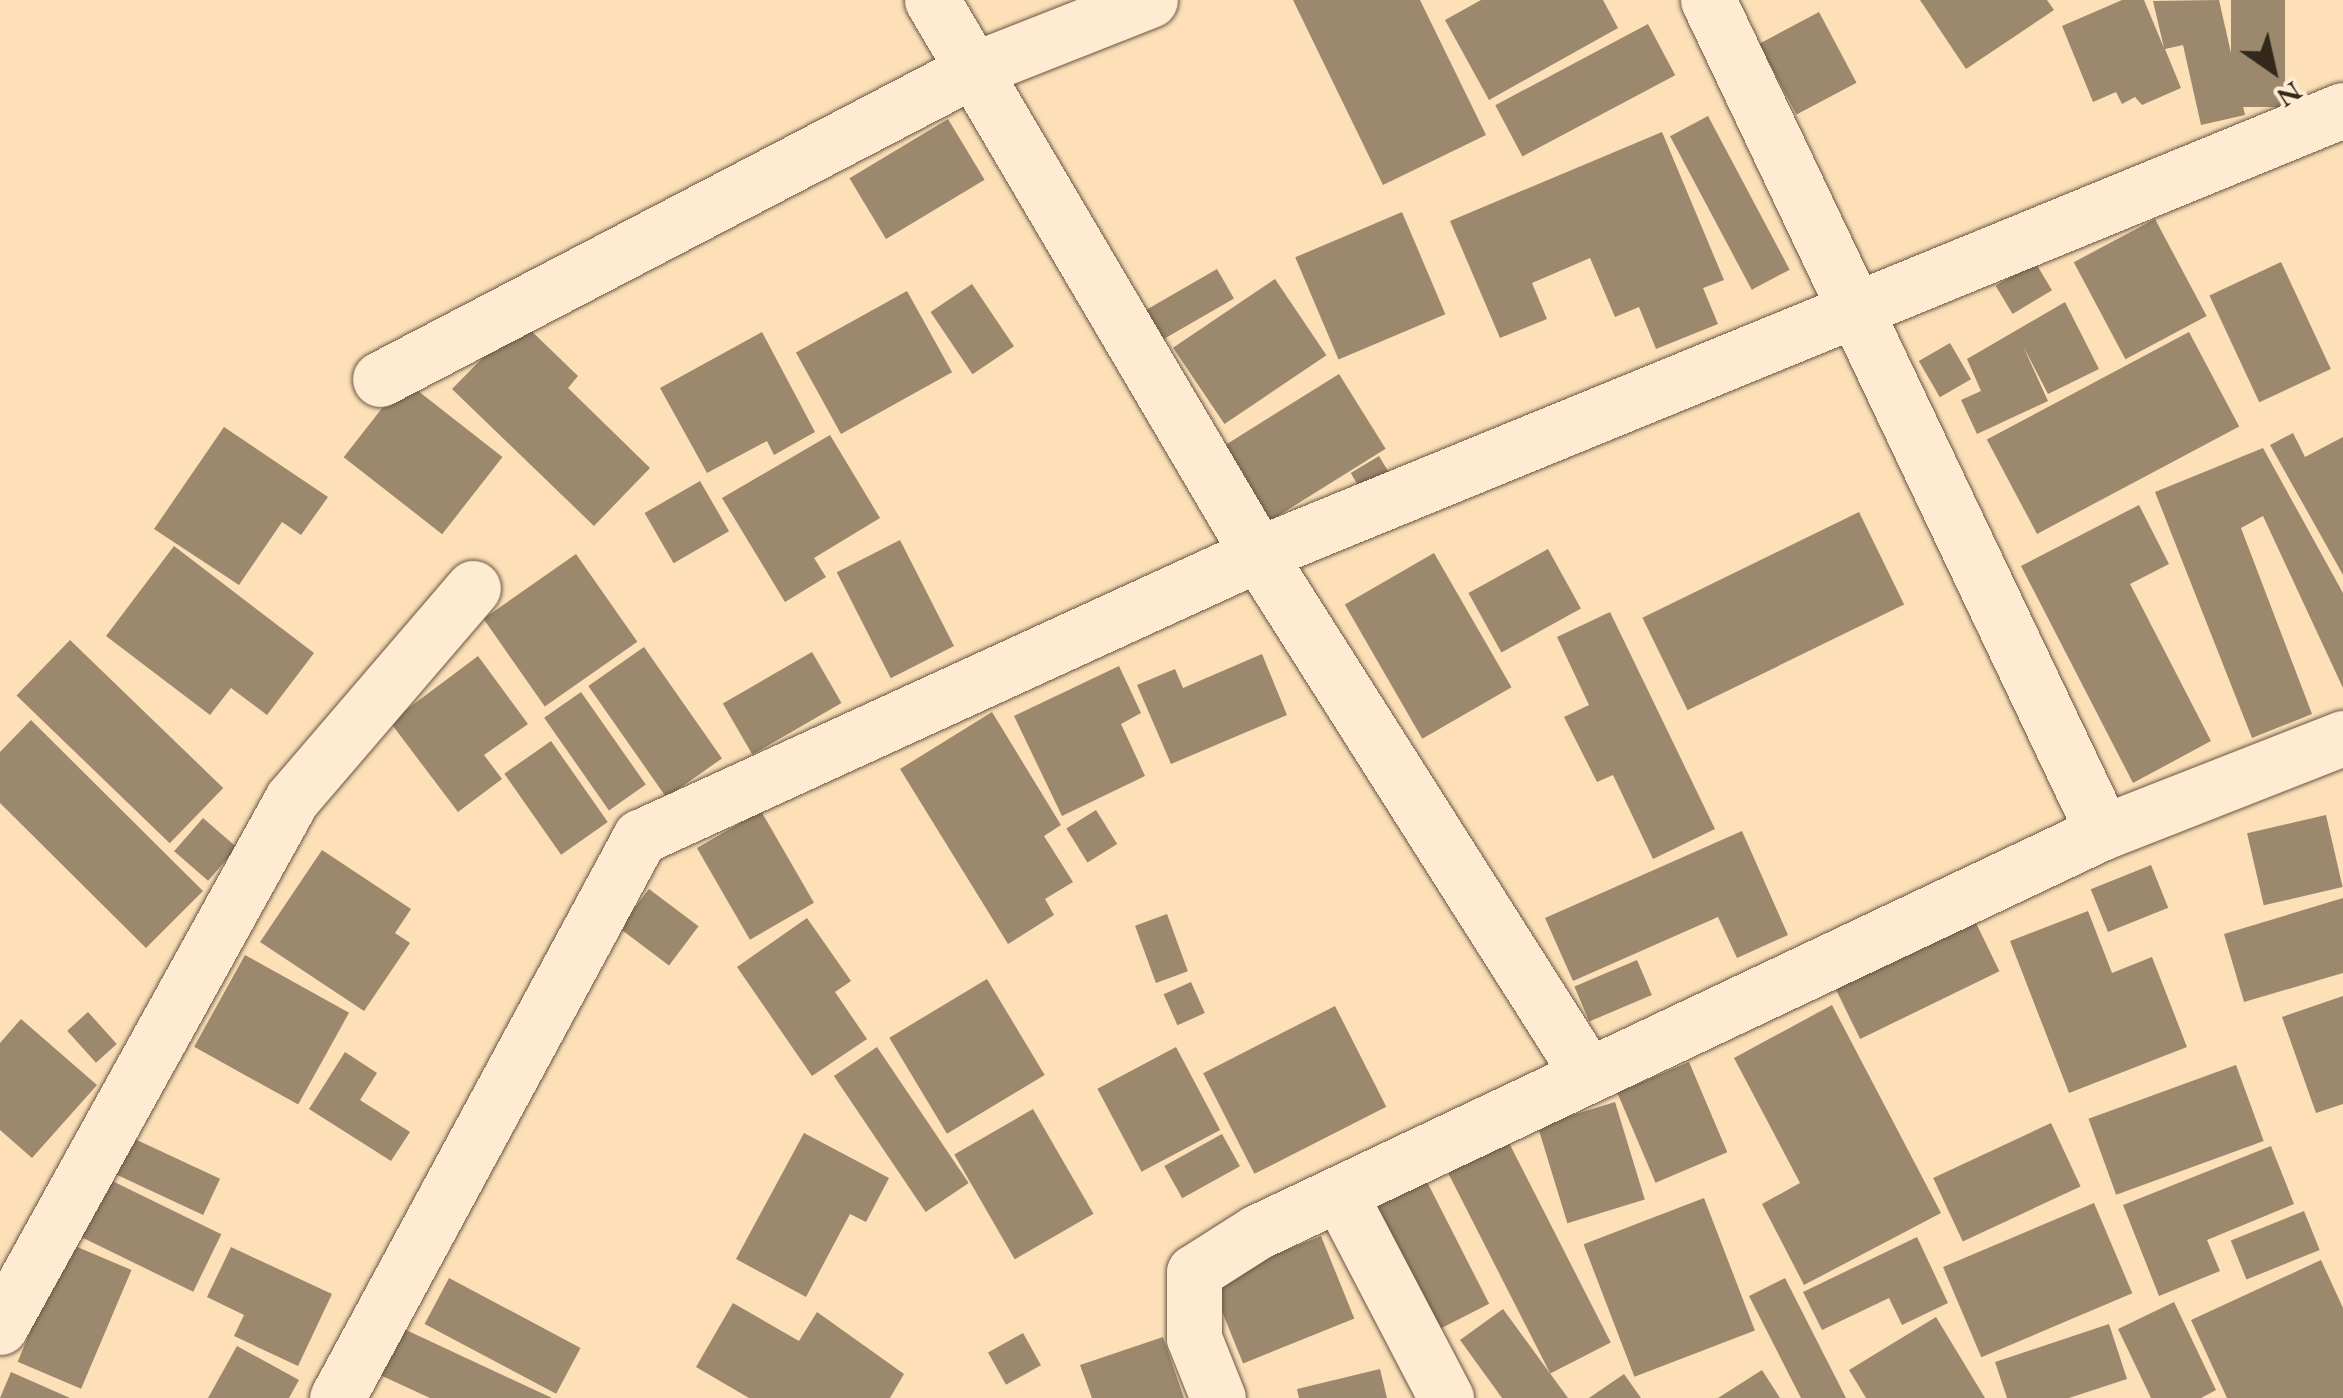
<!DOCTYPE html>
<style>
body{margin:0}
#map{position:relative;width:2343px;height:1398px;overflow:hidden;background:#fde0b8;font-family:"EB Garamond",serif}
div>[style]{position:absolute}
.building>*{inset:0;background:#9c886d;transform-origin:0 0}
.roads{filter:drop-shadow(0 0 2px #665643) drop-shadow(0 0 2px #665643)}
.street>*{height:55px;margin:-27.5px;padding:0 27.5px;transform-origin:27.5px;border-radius:27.5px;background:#feebd1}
span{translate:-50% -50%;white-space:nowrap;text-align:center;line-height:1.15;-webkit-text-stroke:8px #feebd1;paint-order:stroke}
.north{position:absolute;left:2223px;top:20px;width:100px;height:100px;-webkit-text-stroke:8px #feebd1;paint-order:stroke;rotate:146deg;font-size:28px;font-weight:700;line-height:40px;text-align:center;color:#33281c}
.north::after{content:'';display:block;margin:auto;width:35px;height:45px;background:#33281c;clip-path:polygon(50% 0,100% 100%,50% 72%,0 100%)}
</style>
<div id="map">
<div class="building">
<div style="clip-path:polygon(1293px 0,1420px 0,1486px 135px,1383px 185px)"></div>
<div style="clip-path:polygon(1481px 0,1603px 0,1618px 28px,1489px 100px,1445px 20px)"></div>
<div style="clip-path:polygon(1920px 0,2047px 0,2054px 10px,1966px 69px)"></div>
<div style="clip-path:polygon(2122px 0,2144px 0,2164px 48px,2153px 1px,2219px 0,2245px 115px,2201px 125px,2183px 45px,2165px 49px,2181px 88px,2142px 105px,2135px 97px,2122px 104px,2116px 92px,2093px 102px,2062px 26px)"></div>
<div style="left:2231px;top:0;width:54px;height:107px"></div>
<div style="left:1819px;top:12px;width:80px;height:68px;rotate:62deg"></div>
<div style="left:1648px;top:24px;width:58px;height:173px;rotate:62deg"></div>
<div style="left:1708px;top:116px;width:174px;height:43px;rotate:62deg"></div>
<div style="left:948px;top:119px;width:71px;height:115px;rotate:59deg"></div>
<div style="clip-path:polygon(1662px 132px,1724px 280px,1703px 288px,1718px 324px,1656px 349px,1639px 307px,1615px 317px,1590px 258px,1532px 283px,1547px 319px,1500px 338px,1450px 221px)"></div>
<div style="left:1402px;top:212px;width:111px;height:116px;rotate:67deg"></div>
<div style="left:2155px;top:219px;width:110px;height:92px;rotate:62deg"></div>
<div style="left:2035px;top:262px;width:33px;height:46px;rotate:59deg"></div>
<div style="left:2281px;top:262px;width:118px;height:79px;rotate:65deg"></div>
<div style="left:1217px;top:269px;width:34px;height:96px;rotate:60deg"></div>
<div style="left:1275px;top:279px;width:92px;height:123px;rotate:56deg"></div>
<div style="left:972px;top:284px;width:75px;height:50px;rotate:56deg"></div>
<div style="left:907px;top:291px;width:93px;height:127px;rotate:61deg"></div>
<div style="clip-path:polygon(2065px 302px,2099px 369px,2048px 394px,2023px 346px,2048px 401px,1977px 434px,1961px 400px,1981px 391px,1967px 359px)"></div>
<div style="clip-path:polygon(520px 320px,578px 376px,568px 388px,650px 468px,594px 526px,452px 389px)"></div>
<div style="clip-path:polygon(762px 332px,815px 432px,774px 455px,767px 441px,707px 473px,660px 388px)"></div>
<div style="left:2189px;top:332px;width:107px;height:229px;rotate:62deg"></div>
<div style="left:1950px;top:343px;width:42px;height:36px;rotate:60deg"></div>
<div style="left:1339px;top:374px;width:88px;height:142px;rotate:58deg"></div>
<div style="left:404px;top:380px;width:125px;height:98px;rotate:38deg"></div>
<div style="clip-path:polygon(224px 427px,328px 497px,301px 535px,282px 522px,239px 585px,154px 529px)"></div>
<div style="clip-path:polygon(2293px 433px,2305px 457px,2343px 437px,2343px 575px,2270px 445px)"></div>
<div style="clip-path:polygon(830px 435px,880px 518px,814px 558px,826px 577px,785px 602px,722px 498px)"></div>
<div style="clip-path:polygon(2263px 448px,2343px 593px,2343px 688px,2263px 516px,2241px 528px,2312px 714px,2252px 738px,2155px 492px)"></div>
<div style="left:1379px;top:456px;width:37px;height:33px;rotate:59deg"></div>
<div style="left:700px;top:481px;width:58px;height:64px;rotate:60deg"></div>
<div style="clip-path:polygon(2139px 505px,2169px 564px,2130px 584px,2211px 741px,2133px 783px,2021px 566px)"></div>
<div style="left:1859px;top:512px;width:103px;height:241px;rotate:64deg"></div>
<div style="left:900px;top:540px;width:119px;height:71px;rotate:63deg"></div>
<div style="clip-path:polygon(174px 546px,314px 653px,267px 715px,231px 688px,210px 715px,106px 636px)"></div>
<div style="left:1548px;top:549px;width:68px;height:91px;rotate:61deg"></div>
<div style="left:1434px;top:553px;width:155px;height:103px;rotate:60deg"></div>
<div style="left:576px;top:554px;width:107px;height:113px;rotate:55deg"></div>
<div style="clip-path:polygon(1610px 612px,1715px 829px,1653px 859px,1613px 775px,1597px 782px,1564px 717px,1589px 705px,1557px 637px)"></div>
<div style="left:70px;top:640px;width:213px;height:77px;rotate:44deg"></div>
<div style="left:644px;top:647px;width:136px;height:68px;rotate:55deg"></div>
<div style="left:812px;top:652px;width:59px;height:103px;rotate:60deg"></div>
<div style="clip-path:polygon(1262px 654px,1287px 715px,1171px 764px,1137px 685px,1175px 669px,1183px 688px)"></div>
<div style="clip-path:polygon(478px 656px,528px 724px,484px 755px,502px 779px,458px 812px,390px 722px)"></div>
<div style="clip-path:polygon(1119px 666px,1141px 713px,1121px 724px,1145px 776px,1062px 816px,1014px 716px)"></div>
<div style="left:581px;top:692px;width:113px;height:45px;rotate:55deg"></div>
<div style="clip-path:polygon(992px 712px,1061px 825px,1044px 836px,1073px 882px,1045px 899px,1054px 915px,1008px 944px,900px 769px)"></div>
<div style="clip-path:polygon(31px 720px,203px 891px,146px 948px,0 803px,0 752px)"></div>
<div style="left:551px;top:741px;width:99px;height:57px;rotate:55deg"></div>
<div style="left:1096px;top:810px;width:40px;height:35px;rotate:58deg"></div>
<div style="left:761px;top:811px;width:106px;height:74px;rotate:60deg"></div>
<div style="left:2326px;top:815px;width:74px;height:81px;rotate:77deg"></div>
<div style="left:203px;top:818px;width:45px;height:44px;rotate:41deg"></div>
<div style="clip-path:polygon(1742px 831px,1788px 935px,1737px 958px,1718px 917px,1573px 981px,1545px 918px)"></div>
<div style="clip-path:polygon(322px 850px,411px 909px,395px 933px,410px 943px,364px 1011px,260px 942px)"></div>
<div style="left:2151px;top:865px;width:46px;height:65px;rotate:68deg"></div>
<div style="left:649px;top:889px;width:62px;height:49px;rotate:37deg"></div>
<div style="clip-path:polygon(2343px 898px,2343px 973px,2244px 1002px,2224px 934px)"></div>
<div style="clip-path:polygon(2088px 911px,2112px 973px,2152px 957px,2187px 1047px,2069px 1093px,2010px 941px)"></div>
<div style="left:1167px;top:914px;width:61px;height:34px;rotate:70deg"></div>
<div style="clip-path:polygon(807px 918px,851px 981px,835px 992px,867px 1039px,812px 1076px,737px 967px)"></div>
<div style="left:1974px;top:919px;width:58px;height:155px;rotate:64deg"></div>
<div style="left:245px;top:955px;width:119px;height:105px;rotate:29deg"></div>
<div style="left:1637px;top:960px;width:38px;height:68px;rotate:67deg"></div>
<div style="left:987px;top:979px;width:112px;height:114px;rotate:59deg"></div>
<div style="left:1191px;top:982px;width:34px;height:30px;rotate:66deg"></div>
<div style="clip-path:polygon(2343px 996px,2343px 1104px,2316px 1113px,2282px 1017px)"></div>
<div style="clip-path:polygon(1832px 1005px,1941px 1213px,1804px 1285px,1762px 1204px,1800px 1183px,1734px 1058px)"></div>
<div style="left:1335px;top:1006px;width:113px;height:148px;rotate:63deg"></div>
<div style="left:88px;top:1012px;width:43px;height:28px;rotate:48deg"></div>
<div style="clip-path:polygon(21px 1019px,97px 1085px,32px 1158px,0 1130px,0 1043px)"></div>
<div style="left:877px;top:1047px;width:164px;height:52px;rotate:56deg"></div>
<div style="left:1176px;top:1047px;width:94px;height:89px;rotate:62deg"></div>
<div style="clip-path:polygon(345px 1052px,377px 1073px,360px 1100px,410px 1132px,391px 1161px,309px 1109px)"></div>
<div style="left:1689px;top:1062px;width:98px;height:78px;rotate:67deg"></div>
<div style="left:2236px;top:1065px;width:81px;height:157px;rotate:70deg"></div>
<div style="left:1615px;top:1102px;width:102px;height:81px;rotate:73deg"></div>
<div style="left:1033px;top:1109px;width:121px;height:91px;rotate:60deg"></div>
<div style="left:2051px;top:1123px;width:70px;height:130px;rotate:65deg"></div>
<div style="clip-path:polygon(804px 1133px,889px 1178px,866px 1222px,850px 1214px,806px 1297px,736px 1259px)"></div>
<div style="left:124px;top:1134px;width:106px;height:40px;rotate:25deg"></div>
<div style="left:1222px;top:1134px;width:37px;height:66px;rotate:61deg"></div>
<div style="left:1505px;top:1135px;width:233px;height:68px;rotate:63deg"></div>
<div style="clip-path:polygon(2271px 1146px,2294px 1204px,2207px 1240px,2220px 1271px,2159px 1296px,2123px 1205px)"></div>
<div style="left:1422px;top:1172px;width:148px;height:72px;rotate:63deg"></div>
<div style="left:100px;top:1175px;width:135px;height:64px;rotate:26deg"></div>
<div style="left:1704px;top:1198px;width:142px;height:129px;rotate:69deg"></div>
<div style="left:2094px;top:1203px;width:98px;height:164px;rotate:67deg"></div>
<div style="left:2304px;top:1211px;width:42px;height:79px;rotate:68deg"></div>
<div style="left:1321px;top:1236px;width:89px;height:120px;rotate:68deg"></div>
<div style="clip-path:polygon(1917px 1237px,1948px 1303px,1902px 1325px,1889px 1298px,1822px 1330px,1803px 1292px)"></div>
<div style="left:68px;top:1243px;width:69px;height:129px;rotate:23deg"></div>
<div style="clip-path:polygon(231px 1247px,332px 1294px,298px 1366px,234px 1336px,244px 1315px,207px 1297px)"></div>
<div style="clip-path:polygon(2321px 1260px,2343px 1308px,2343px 1398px,2227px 1398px,2191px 1320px)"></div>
<div style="left:449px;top:1278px;width:149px;height:52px;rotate:28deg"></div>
<div style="clip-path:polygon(1785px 1278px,1846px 1398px,1801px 1398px,1749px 1296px)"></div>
<div style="clip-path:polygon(2174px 1302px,2216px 1390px,2201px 1398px,2151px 1398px,2118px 1329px)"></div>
<div style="clip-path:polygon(733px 1303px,799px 1341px,817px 1312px,904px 1374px,890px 1398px,749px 1398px,696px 1367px)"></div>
<div style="clip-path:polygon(1503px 1309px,1568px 1398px,1502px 1398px,1460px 1340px)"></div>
<div style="clip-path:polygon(1936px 1317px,1985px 1398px,1866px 1398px,1849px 1370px)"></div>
<div style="clip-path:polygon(389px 1322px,552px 1398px,430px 1398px,367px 1369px)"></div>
<div style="clip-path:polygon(2109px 1324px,2127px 1379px,2069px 1398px,2007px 1398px,1995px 1362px)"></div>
<div style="left:1023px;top:1333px;width:37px;height:40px;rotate:61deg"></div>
<div style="clip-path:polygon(1163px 1337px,1184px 1398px,1092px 1398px,1080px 1365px)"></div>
<div style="clip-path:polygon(237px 1346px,299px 1380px,289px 1398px,208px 1398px)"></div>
<div style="clip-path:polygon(1380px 1369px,1387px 1398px,1299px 1398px,1297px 1389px)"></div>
<div style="clip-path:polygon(1762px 1370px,1780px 1398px,1718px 1398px)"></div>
<div style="clip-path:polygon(11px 1372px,70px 1398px,0 1398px)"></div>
<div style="clip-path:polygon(1624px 1374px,1641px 1398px,1589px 1398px)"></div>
</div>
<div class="roads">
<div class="street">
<div style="left:932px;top:0;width:643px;rotate:59.53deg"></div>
<div style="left:1258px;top:554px;width:611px;rotate:57.64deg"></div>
<div style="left:1708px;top:0;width:921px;rotate:64.6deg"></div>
<div style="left:380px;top:379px;width:671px;rotate:-27.52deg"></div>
<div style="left:975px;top:69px;width:188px;rotate:-21.5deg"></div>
<div style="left:1340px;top:1195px;width:229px;rotate:62.4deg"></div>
<div style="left:0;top:1327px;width:603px;rotate:-61.06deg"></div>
<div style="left:292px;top:799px;width:278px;rotate:-49.4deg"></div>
<div style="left:337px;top:1398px;width:638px;rotate:-61.63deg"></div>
<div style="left:640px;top:837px;width:680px;rotate:-24.6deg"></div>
<div style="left:1258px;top:554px;width:1172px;rotate:-22.26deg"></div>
<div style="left:1218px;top:1398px;width:65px;rotate:-111.8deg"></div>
<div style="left:1194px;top:1338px;width:66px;rotate:-90deg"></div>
<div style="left:1194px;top:1272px;width:75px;rotate:-32.4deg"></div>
<div style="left:1257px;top:1232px;width:936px;rotate:-25.31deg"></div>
<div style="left:2103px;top:832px;width:258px;rotate:-21.4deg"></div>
</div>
</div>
<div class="north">N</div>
</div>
